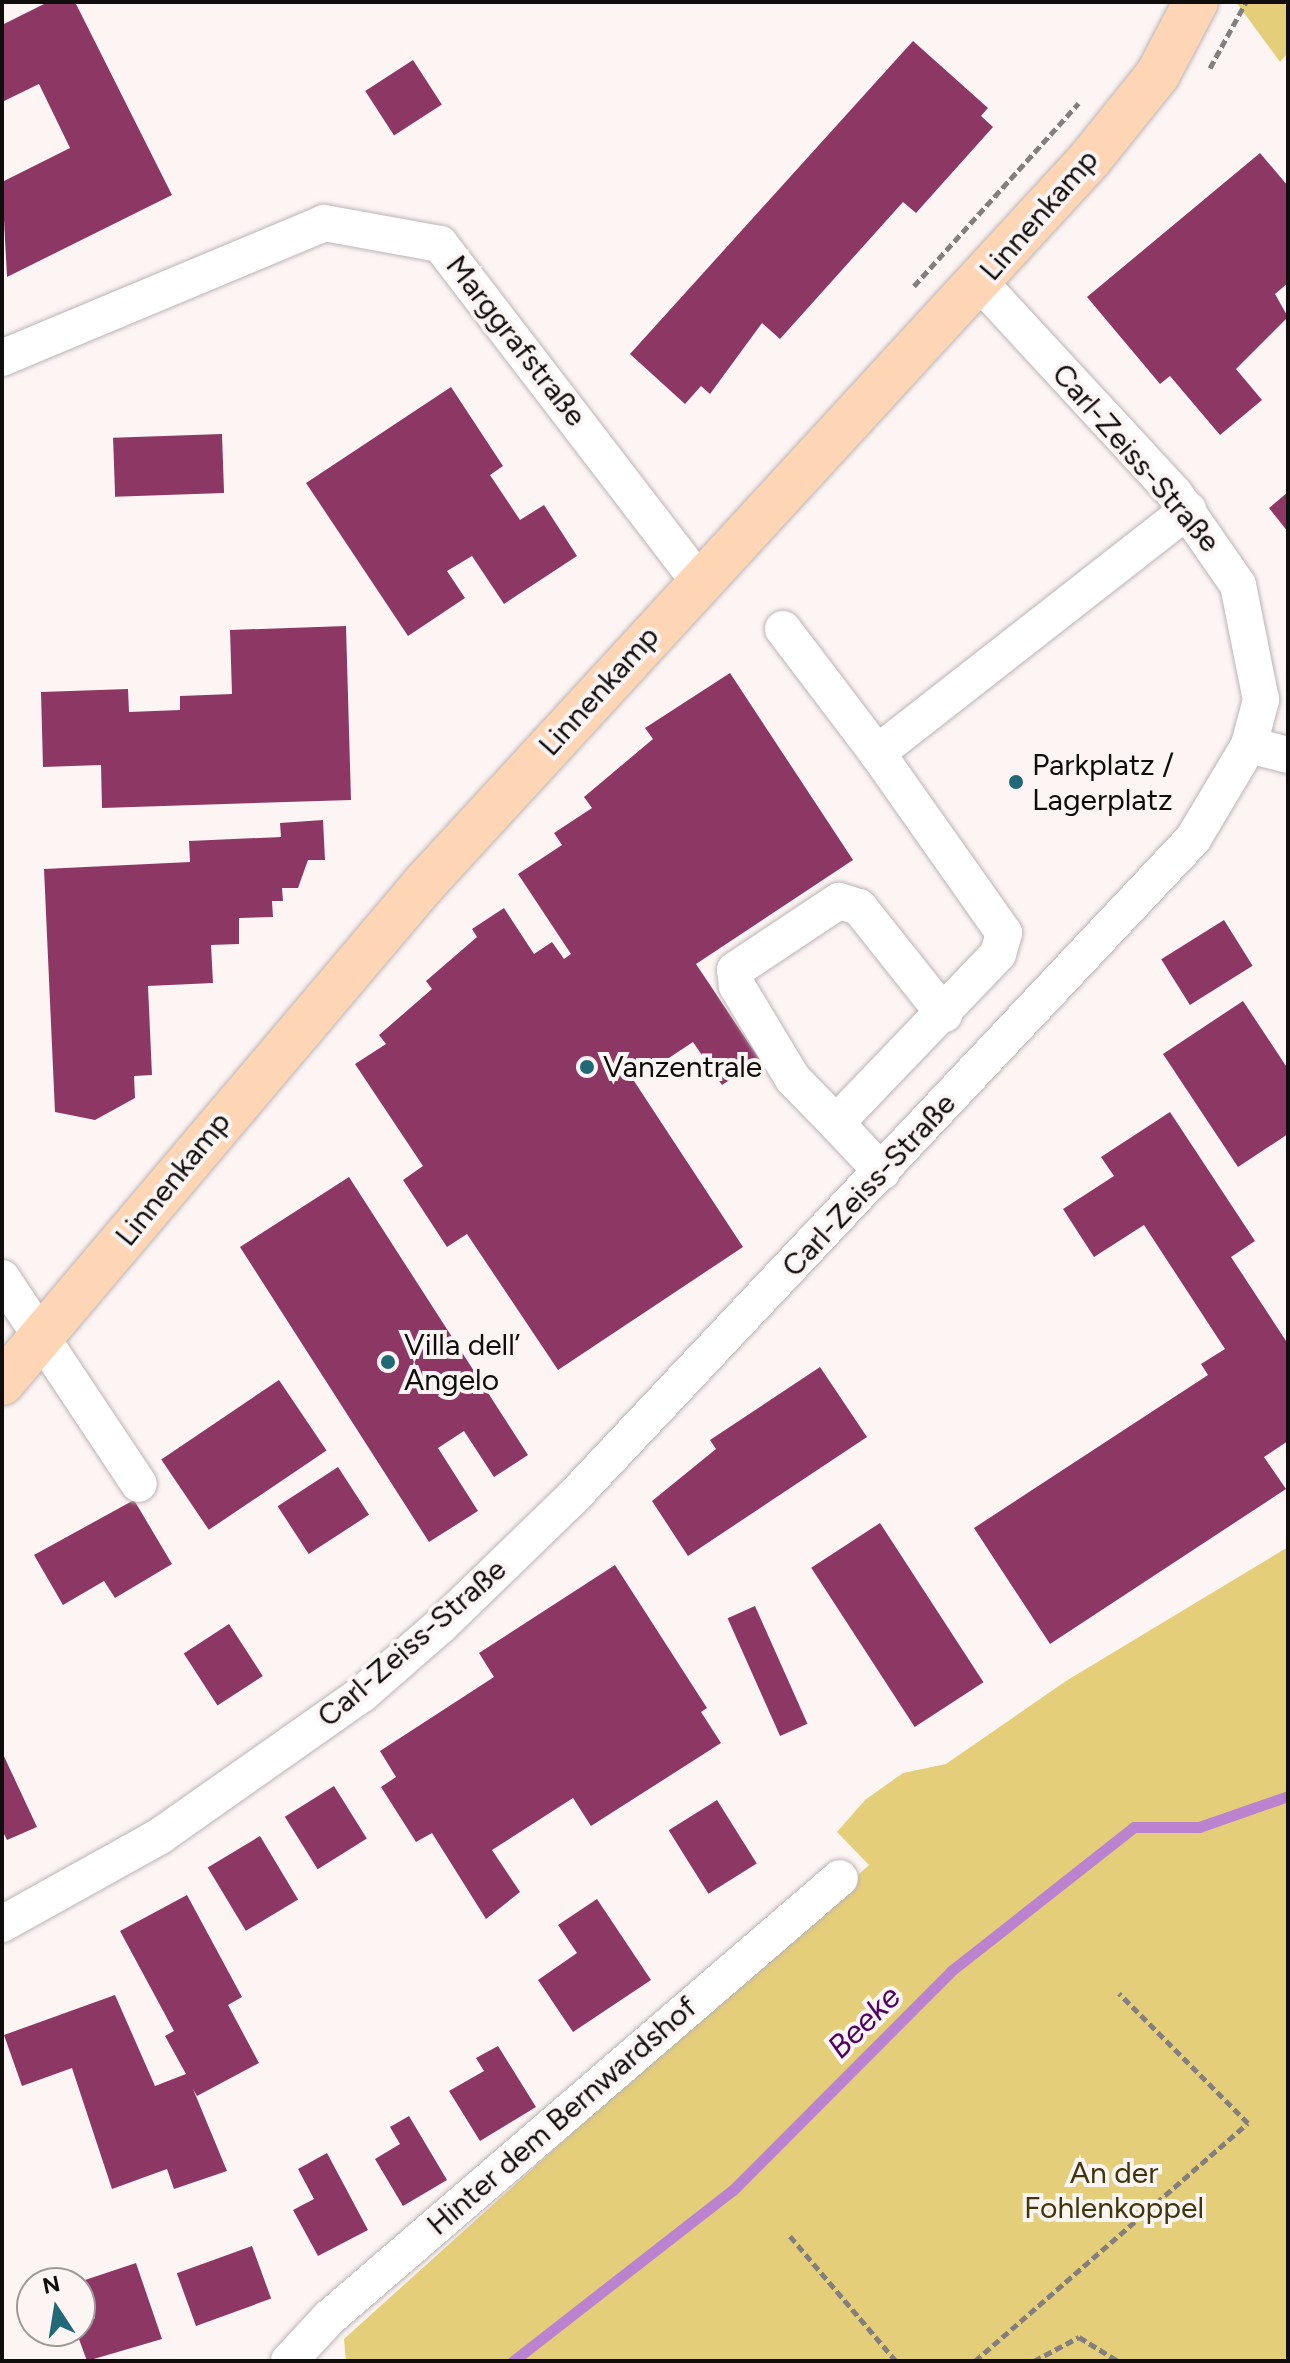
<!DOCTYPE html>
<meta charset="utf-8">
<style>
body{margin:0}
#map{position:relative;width:1290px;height:2363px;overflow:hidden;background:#fdf5f4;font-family:Figtree,sans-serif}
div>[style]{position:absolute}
.green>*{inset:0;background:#e5ce79}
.stream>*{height:11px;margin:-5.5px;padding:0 5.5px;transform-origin:5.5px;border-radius:5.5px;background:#bb82d0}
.building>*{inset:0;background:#8d3864;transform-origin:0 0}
.path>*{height:5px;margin-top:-2.5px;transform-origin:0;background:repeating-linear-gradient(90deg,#847e7e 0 8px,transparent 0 12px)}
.roads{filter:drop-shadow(0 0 2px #bbb4b3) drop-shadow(0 0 2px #bbb4b3)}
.minor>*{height:36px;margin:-18px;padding:0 18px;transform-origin:18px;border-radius:18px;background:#fff}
.major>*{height:44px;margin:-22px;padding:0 22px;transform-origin:22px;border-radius:22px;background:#fed6b6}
.dots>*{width:22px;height:22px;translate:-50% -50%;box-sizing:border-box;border:4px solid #fdf5f4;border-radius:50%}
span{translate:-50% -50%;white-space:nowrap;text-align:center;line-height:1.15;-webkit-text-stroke:8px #fdf5f4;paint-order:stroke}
.street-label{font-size:30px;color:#100d0d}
.poi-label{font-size:30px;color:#100d0d}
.left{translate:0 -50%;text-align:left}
.park-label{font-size:30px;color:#413609}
.water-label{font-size:32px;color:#500066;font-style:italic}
.frame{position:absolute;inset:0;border:4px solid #100d0d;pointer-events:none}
.north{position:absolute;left:16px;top:2267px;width:80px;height:80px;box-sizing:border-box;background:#fdf5f4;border:2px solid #9e9898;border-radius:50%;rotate:348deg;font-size:22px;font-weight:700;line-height:32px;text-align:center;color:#100d0d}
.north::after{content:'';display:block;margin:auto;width:28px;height:36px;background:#216976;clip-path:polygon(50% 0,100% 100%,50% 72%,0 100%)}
</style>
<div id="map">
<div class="green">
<div style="clip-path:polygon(1236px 2px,1288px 2px,1288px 53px,1280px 62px)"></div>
<div style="clip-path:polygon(1288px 1547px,1288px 2361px,346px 2361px,344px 2339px,869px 1865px,837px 1832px,865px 1800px,903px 1773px,946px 1764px,1066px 1681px)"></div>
</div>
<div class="stream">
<div style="left:513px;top:2361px;width:279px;rotate:-37.9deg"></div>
<div style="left:733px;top:2190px;width:309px;rotate:-45.1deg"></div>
<div style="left:951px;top:1971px;width:233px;rotate:-38.2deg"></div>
<div style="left:1134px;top:1827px;width:65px"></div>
<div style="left:1199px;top:1827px;width:94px;rotate:-19.2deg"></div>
</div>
<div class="building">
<div style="clip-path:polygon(48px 2px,75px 2px,172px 195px,7px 277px,2px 182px,70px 148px,39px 84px,2px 102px,2px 25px)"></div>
<div style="clip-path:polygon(913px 41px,988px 108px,981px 116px,993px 127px,916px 213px,903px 202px,780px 339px,762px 323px,710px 394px,701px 386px,685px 404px,630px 354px)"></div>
<div style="left:413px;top:60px;width:53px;height:57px;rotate:57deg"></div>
<div style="clip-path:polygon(1260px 153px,1288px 186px,1288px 283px,1275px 294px,1288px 317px,1236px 369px,1262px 400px,1220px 435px,1170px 376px,1160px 384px,1087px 297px)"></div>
<div style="clip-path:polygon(451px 387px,503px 466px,490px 475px,520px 520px,544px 505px,577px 556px,504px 604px,472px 556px,447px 571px,465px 598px,408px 636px,306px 483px)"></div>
<div style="left:222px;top:434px;width:59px;height:109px;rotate:88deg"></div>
<div style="clip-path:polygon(1288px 492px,1288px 532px,1269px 508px)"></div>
<div style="clip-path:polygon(346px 626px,351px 800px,102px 808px,101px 765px,43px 767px,41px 692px,128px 689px,129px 712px,180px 710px,180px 696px,232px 694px,230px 630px)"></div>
<div style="clip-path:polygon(730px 673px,853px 860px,696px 964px,760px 1060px,722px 1085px,693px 1042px,634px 1081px,743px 1247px,558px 1370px,467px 1234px,447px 1247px,403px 1180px,423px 1166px,355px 1064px,386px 1044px,379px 1035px,432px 989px,426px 981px,477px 937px,472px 929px,504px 908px,534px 954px,552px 942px,564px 959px,571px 954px,518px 874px,562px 845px,554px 833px,592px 808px,584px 797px,653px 739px,645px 728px)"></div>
<div style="clip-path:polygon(323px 820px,325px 860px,308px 860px,298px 888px,282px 888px,283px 901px,272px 901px,273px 917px,239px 918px,239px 944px,211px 945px,213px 983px,148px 986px,152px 1075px,134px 1076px,135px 1098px,95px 1120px,55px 1112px,44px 869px,190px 862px,189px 841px,281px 837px,280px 823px)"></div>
<div style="left:1224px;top:920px;width:54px;height:74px;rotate:58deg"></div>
<div style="clip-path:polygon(1243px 1001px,1288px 1069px,1288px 1134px,1238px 1167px,1163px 1054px)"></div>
<div style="clip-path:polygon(1170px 1112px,1255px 1241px,1231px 1257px,1288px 1344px,1288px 1441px,1264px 1457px,1286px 1489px,1050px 1644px,974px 1528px,1208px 1375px,1201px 1364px,1225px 1349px,1144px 1225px,1094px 1257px,1063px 1209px,1114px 1176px,1101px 1157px)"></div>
<div style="clip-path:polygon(349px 1177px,528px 1455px,494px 1477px,464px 1431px,438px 1448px,478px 1511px,429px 1542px,240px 1247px)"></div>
<div style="clip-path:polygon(820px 1367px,867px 1437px,688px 1556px,652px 1501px,716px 1449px,710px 1440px)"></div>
<div style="left:279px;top:1380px;width:85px;height:142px;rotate:56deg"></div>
<div style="left:338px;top:1467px;width:57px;height:72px;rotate:57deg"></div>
<div style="clip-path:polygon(134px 1500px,172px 1564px,115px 1598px,104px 1581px,63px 1605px,34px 1555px)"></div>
<div style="left:880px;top:1523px;width:190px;height:82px;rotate:57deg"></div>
<div style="clip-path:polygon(615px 1565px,707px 1708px,701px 1712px,721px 1743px,591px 1826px,573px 1798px,492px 1850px,520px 1892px,486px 1919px,432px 1833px,416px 1842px,381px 1787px,396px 1777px,380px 1751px,494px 1677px,479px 1653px)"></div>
<div style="left:755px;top:1606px;width:129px;height:30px;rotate:66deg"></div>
<div style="left:229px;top:1624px;width:62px;height:54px;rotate:57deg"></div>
<div style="clip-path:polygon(2px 1752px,37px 1827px,7px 1840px,2px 1830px)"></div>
<div style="left:334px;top:1786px;width:62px;height:58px;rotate:58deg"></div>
<div style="left:717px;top:1800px;width:75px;height:57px;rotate:58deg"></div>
<div style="left:260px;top:1836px;width:74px;height:61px;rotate:59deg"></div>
<div style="clip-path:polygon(187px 1895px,242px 1997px,228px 2005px,259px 2063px,197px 2096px,193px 2089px,227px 2171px,174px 2189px,167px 2169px,112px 2189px,72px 2068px,22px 2086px,4px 2035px,115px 1995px,155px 2086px,186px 2074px,165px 2036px,174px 2031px,120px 1931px)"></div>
<div style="clip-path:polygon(597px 1899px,651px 1980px,573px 2032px,538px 1980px,577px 1953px,558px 1925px)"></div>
<div style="clip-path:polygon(498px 2046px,536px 2107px,480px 2141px,449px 2091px,484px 2071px,476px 2058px)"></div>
<div style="clip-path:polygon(409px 2116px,447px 2180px,403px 2206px,375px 2159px,400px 2144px,390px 2127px)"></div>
<div style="clip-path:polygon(327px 2153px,368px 2230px,318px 2256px,293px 2210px,314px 2199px,298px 2169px)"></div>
<div style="left:252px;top:2246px;width:56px;height:80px;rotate:70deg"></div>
<div style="clip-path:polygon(136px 2263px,162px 2339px,87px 2361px,76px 2331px,95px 2318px,82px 2281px)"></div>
</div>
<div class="path">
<div style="left:1210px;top:68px;width:75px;rotate:-61.4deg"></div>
<div style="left:914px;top:286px;width:246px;rotate:-48deg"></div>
<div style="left:790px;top:2236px;width:164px;rotate:49.7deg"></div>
<div style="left:975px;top:2361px;width:362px;rotate:-41.1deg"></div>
<div style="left:1248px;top:2123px;width:183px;rotate:-134.8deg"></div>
<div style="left:1034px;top:2361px;width:51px;rotate:-28.1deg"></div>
<div style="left:1079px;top:2337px;width:46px;rotate:31.6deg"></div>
</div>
<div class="roads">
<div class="minor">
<div style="left:2px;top:358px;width:349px;rotate:-22.7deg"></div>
<div style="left:324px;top:223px;width:118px;rotate:10.3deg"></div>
<div style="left:440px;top:244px;width:425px;rotate:52.5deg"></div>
<div style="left:783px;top:629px;width:156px;rotate:52.8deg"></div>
<div style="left:1249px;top:745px;width:40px;rotate:14.4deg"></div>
<div style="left:836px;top:1123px;width:62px;rotate:-134.3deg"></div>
<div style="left:793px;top:1079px;width:109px;rotate:-121.1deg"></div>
<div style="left:737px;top:986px;width:16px;rotate:-97deg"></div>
<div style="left:735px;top:970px;width:125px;rotate:-33.6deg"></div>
<div style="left:839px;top:901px;width:21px;rotate:17deg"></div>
<div style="left:859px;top:907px;width:137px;rotate:51.5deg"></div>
<div style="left:882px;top:1172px;width:67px;rotate:-133.2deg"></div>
<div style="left:836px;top:1123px;width:234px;rotate:-46.2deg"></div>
<div style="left:998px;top:954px;width:22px;rotate:-74deg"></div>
<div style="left:1004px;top:933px;width:220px;rotate:-125.2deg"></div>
<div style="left:877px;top:753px;width:395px;rotate:-38deg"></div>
<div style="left:2px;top:1278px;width:247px;rotate:56.4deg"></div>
<div style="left:2px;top:1924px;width:181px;rotate:-29.1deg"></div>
<div style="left:160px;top:1836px;width:247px;rotate:-35.1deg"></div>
<div style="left:362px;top:1694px;width:103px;rotate:-41.1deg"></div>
<div style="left:440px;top:1626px;width:188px;rotate:-44.1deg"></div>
<div style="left:575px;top:1495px;width:901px;rotate:-46.71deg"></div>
<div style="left:1193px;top:839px;width:109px;rotate:-59.2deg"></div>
<div style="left:1249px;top:745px;width:47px;rotate:-75.1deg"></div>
<div style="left:1261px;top:700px;width:117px;rotate:-101.3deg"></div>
<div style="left:1238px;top:585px;width:111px;rotate:-124.7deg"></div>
<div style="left:1175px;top:494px;width:287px;rotate:-132.7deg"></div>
<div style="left:289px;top:2361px;width:59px;rotate:-47.1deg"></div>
<div style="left:329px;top:2318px;width:674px;rotate:-40.73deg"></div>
</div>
<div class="major">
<div style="left:2px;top:1383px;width:654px;rotate:-49.78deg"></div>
<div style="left:424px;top:884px;width:984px;rotate:-47.43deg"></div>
<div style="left:1090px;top:159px;width:109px;rotate:-51.3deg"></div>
<div style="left:1158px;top:74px;width:81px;rotate:-62.2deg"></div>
</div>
</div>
<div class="dots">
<div style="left:1016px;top:782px;background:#216976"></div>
<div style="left:587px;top:1067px;background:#216976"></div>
<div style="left:388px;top:1362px;background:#216976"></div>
</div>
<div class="street-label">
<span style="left:1039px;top:215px;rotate:-49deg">Linnenkamp</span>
<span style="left:516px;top:341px;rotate:52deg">Marggrafstraße</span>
<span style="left:1136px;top:458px;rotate:49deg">Carl-Zeiss-Straße</span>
<span style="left:599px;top:691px;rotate:-48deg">Linnenkamp</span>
<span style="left:173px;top:1179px;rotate:-51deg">Linnenkamp</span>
<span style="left:869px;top:1185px;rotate:-47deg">Carl-Zeiss-Straße</span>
<span style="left:412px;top:1643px;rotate:-41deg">Carl-Zeiss-Straße</span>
<span style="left:562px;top:2116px;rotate:-41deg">Hinter dem Bernwardshof</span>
</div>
<div class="poi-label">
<span class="left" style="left:1032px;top:782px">Parkplatz /<br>Lagerplatz</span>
<span class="left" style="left:603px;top:1067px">Vanzentrale</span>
<span class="left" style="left:404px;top:1362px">Villa dell’<br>Angelo</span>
</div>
<div class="park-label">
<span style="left:1114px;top:2190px">An der<br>Fohlenkoppel</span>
</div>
<div class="water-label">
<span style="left:864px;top:2022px;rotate:-45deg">Beeke</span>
</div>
<div class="frame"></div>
<div class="north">N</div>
</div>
